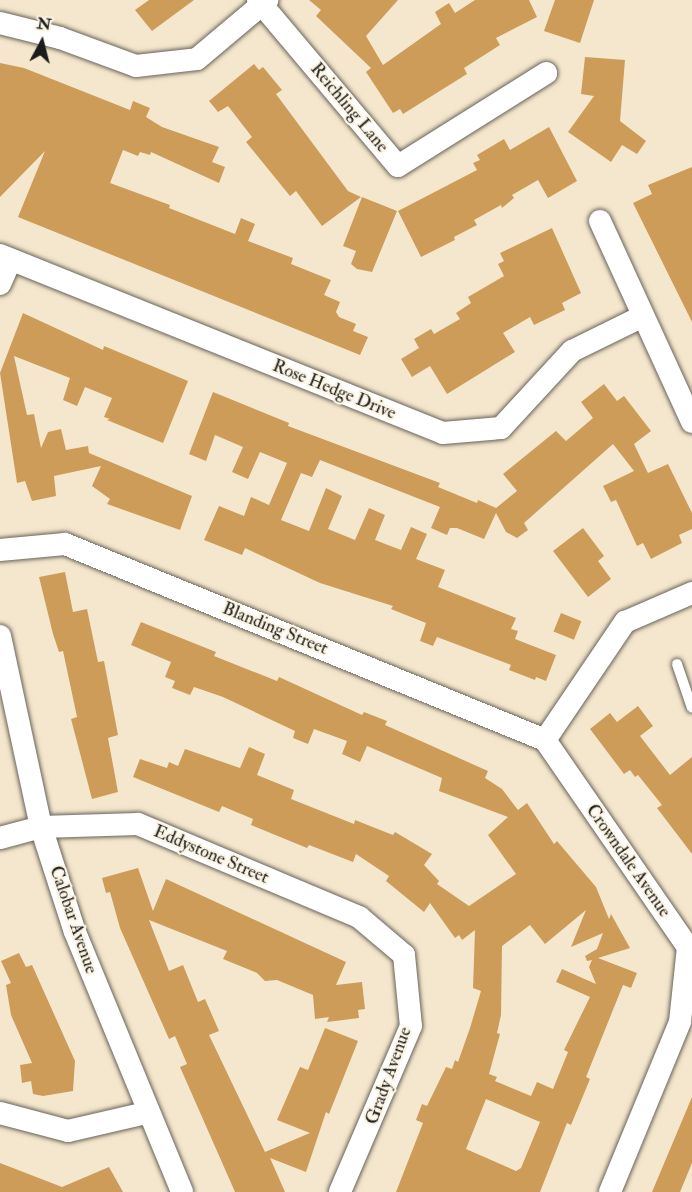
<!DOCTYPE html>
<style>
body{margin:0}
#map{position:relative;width:692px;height:1192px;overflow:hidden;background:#f5e7cd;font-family:"IM FELL Double Pica",serif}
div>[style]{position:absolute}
.building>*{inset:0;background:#ce9c59;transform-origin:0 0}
.roads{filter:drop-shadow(0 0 2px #68635a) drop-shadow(0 0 2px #68635a)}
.lane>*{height:10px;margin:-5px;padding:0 5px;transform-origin:5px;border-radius:5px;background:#fff}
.street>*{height:22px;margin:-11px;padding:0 11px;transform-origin:11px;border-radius:11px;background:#fff}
span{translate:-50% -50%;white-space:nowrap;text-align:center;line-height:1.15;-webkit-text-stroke:4.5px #fcf5e5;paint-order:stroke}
.street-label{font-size:18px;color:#1c1c1c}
.north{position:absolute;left:12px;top:12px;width:60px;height:60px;-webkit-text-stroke:4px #fcf5e5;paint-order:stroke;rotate:7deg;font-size:16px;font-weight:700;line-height:24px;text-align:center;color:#1c1c1c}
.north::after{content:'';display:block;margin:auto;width:21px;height:27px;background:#1c1c1c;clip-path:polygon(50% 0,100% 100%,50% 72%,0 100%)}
</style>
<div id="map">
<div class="building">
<div style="clip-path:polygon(149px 0,194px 0,152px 31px,135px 10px)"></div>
<div style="clip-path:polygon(309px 0,398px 0,366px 36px,383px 65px,441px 24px,435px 12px,449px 3px,455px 13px,475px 0,529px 0,537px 17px,496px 38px,500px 45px,464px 68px,467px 74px,403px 114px,400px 109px,393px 113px,366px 72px,371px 68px,316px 16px,321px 10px)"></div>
<div style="clip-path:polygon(555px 0,594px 0,580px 43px,544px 31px)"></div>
<div style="clip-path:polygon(585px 57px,625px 60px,620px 121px,646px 141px,637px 154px,622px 145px,611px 162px,568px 132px,594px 96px,581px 94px)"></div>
<div style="clip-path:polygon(0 63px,24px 68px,130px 110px,133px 101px,150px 108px,146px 117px,162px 127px,219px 147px,212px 162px,225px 167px,219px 183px,151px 152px,150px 155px,140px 152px,138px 156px,123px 150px,110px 183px,170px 205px,169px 208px,235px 234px,241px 218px,255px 224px,248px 241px,293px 258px,291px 264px,331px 280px,324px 295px,340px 302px,336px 312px,339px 317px,356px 324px,353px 331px,368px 337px,360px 355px,18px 217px,45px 151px,0 197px)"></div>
<div style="clip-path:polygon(254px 64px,259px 70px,263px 67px,282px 90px,276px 94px,348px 191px,361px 197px,322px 226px,296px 191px,290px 196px,246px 142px,252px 137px,228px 106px,218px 112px,209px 101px)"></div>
<div style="clip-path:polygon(549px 127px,577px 181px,548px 198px,538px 180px,512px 195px,514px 198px,502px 208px,501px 205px,474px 220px,477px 225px,454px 237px,455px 240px,421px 257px,398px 211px,477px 170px,473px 163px,480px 160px,477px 155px,504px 139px,510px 150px)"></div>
<div style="clip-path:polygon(692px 167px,692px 322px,633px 203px,652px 194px,648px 185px)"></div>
<div style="clip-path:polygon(362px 197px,397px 211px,372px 272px,357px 269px,351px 264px,356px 251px,343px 246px)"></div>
<div style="clip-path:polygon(552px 228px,581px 293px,562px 303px,565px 310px,534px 325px,530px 317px,503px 333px,515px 352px,447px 394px,430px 366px,412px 377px,401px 359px,419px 348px,414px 339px,431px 329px,434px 334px,460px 319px,456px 313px,471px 303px,468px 297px,504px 276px,498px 264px,504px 261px,500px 253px)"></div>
<div style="clip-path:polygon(23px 313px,103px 350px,104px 346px,188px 381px,163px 443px,107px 420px,110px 419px,104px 417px,112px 398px,85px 387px,77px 406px,63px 400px,70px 378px,14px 356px,27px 415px,34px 414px,41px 448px,48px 432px,61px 429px,66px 450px,88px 446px,89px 453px,192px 496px,180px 530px,107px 504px,110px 499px,92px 486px,101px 466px,54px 476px,56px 496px,32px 501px,25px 481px,17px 483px,0 373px)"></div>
<div style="clip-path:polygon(604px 384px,617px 401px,624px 396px,651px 431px,634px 444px,648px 473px,668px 464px,692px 513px,692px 529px,679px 535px,682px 543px,651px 559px,643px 543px,637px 546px,616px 500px,611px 502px,603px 486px,634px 471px,613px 444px,524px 523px,528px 530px,517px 538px,506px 532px,496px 513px,484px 539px,457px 528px,450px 528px,447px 535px,431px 528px,440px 507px,320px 460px,312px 477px,301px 473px,281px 520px,309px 531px,326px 488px,342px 496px,328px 529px,355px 540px,369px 508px,385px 515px,375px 540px,401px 550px,411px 527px,427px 534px,416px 559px,445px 570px,438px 587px,516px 618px,511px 629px,518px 631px,515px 639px,556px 655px,546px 681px,536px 677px,535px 680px,509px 670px,511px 665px,437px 637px,433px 646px,420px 641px,426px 623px,391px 609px,393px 606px,320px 583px,245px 548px,242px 555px,204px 540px,219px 506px,244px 516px,251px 497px,269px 505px,287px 463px,260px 452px,248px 479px,232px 472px,243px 447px,215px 435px,206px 461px,189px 454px,213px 392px,289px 423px,288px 426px,440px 483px,438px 487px,477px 503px,478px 500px,496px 508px,517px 491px,503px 474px,556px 431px,566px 441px,593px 418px,581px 402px)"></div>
<div style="clip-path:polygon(583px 528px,604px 556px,598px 561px,611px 579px,588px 597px,553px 551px)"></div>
<div style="clip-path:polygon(65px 572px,73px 612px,87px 609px,98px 662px,104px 661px,118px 735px,108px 738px,118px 792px,92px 799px,71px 719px,77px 717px,63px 651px,59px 652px,53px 634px,39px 577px)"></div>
<div style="left:561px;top:613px;width:22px;height:20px;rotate:22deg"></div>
<div style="clip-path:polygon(evenodd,141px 622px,216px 652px,214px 656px,277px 681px,279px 677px,362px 715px,364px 712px,387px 721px,385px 725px,488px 771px,485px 778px,502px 789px,518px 810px,527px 803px,554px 844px,557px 841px,596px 887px,609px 919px,611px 914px,630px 948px,598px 958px,637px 973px,631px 988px,623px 985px,586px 1077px,590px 1079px,571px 1125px,567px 1123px,540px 1192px,396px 1192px,423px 1123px,416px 1120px,422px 1104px,427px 1106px,446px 1067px,452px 1069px,455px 1060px,458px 1062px,470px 1028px,481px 991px,473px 988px,475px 930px,462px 940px,459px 935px,455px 938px,430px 903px,424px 912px,386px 881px,389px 876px,356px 854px,353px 862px,309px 845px,307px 848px,251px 825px,253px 819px,222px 806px,219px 812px,133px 777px,140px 759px,167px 768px,169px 762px,178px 766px,185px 749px,240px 768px,249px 747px,265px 754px,257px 775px,294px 790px,291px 799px,354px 824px,355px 820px,393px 835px,395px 832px,432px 854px,424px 865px,439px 881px,437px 884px,469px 906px,516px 874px,488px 835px,508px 817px,439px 791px,442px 778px,367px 746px,360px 762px,342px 754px,347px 741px,314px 729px,308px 744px,293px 738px,295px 731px,223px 697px,194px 687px,190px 695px,172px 688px,175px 681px,165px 677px,171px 662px,131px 645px,141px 622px,586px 910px,571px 947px,603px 933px,597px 949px,585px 956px,587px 961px,592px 960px,589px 967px,596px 984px,562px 969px,556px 982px,590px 997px,564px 1050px,568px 1052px,553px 1089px,537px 1082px,531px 1096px,495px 1081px,497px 1077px,489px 1074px,500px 1034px,497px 1033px,501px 1015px,502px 946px,530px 925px,545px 944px,586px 910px,141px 622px,486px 1099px,540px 1122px,521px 1168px,516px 1171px,466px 1149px,486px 1099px)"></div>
<div style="clip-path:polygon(638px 706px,653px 726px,640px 736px,670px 775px,692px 757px,692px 854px,657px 808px,662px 805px,638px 775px,635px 777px,630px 770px,624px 774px,590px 729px,610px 713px,617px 722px)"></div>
<div style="clip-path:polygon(138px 868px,153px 911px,166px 879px,346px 962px,336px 985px,362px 982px,365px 1009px,358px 1010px,359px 1018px,327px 1022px,329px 1017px,315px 1019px,313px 995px,277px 980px,265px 981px,257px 973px,223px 959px,227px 951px,149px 920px,169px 971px,183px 965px,198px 1002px,205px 999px,219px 1031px,209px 1035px,265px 1152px,310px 1133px,277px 1120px,300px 1067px,308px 1070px,325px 1028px,358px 1041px,329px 1114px,326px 1112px,306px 1172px,270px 1158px,285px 1192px,235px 1192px,180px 1067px,187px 1064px,175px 1036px,169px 1039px,120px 928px,110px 892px,106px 893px,102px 878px)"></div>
<div style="clip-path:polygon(19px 953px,26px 967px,32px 965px,75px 1061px,73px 1091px,43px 1096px,33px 1094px,31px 1081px,22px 1083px,20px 1065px,32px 1063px,11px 1015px,6px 985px,11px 983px,1px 961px)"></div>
<div style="clip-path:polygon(692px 1097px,692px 1163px,680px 1192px,652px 1192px)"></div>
<div style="clip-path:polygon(0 1163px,62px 1187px,109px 1167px,123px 1192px,0 1192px)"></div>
</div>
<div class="roads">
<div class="lane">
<div style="left:677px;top:664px;width:46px;rotate:71.2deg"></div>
</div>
<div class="street">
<div style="left:258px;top:0;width:217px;rotate:49.9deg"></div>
<div style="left:398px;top:166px;width:175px;rotate:-32.1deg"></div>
<div style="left:0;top:23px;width:62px;rotate:14deg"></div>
<div style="left:60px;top:38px;width:81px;rotate:20.2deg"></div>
<div style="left:136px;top:66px;width:61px;rotate:-6.5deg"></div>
<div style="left:197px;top:59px;width:92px;rotate:-40.1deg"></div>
<div style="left:600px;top:221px;width:221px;rotate:65.4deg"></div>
<div style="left:0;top:255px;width:477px;rotate:21.9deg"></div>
<div style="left:443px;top:433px;width:58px;rotate:-4.9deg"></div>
<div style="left:501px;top:428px;width:105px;rotate:-47.3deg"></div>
<div style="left:572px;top:351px;width:79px;rotate:-26.2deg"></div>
<div style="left:0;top:284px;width:24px;rotate:-66deg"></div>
<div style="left:0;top:550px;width:65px;rotate:-5.3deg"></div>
<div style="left:65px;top:544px;width:518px;rotate:22.21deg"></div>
<div style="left:0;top:636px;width:195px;rotate:77.9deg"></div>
<div style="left:41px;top:827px;width:110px;rotate:72.1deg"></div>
<div style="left:75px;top:932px;width:281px;rotate:67.6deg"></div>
<div style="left:545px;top:740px;width:252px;rotate:55.4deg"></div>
<div style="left:688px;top:947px;width:75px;rotate:96.1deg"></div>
<div style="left:680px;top:1022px;width:184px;rotate:112.4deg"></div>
<div style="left:545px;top:740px;width:143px;rotate:-55.9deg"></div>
<div style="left:625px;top:622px;width:73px;rotate:-23.4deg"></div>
<div style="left:0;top:838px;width:42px;rotate:-15deg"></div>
<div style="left:41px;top:827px;width:97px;rotate:-1.8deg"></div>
<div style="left:138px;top:824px;width:240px;rotate:22.8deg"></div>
<div style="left:359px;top:917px;width:59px;rotate:40.2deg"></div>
<div style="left:404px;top:955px;width:71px;rotate:84.4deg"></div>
<div style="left:411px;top:1026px;width:181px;rotate:113.2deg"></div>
<div style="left:0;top:1113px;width:70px;rotate:14.8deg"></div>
<div style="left:68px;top:1131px;width:80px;rotate:-13deg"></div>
</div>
</div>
<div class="street-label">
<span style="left:349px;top:108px;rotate:50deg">Reichling Lane</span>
<span style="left:334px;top:390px;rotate:22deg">Rose Hedge Drive</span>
<span style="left:275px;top:629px;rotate:22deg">Blanding Street</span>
<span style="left:211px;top:855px;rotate:23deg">Eddystone Street</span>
<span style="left:628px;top:861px;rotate:55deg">Crowndale Avenue</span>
<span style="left:73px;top:920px;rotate:71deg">Calobar Avenue</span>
<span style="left:389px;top:1076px;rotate:-70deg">Grady Avenue</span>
</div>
<div class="north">N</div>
</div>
